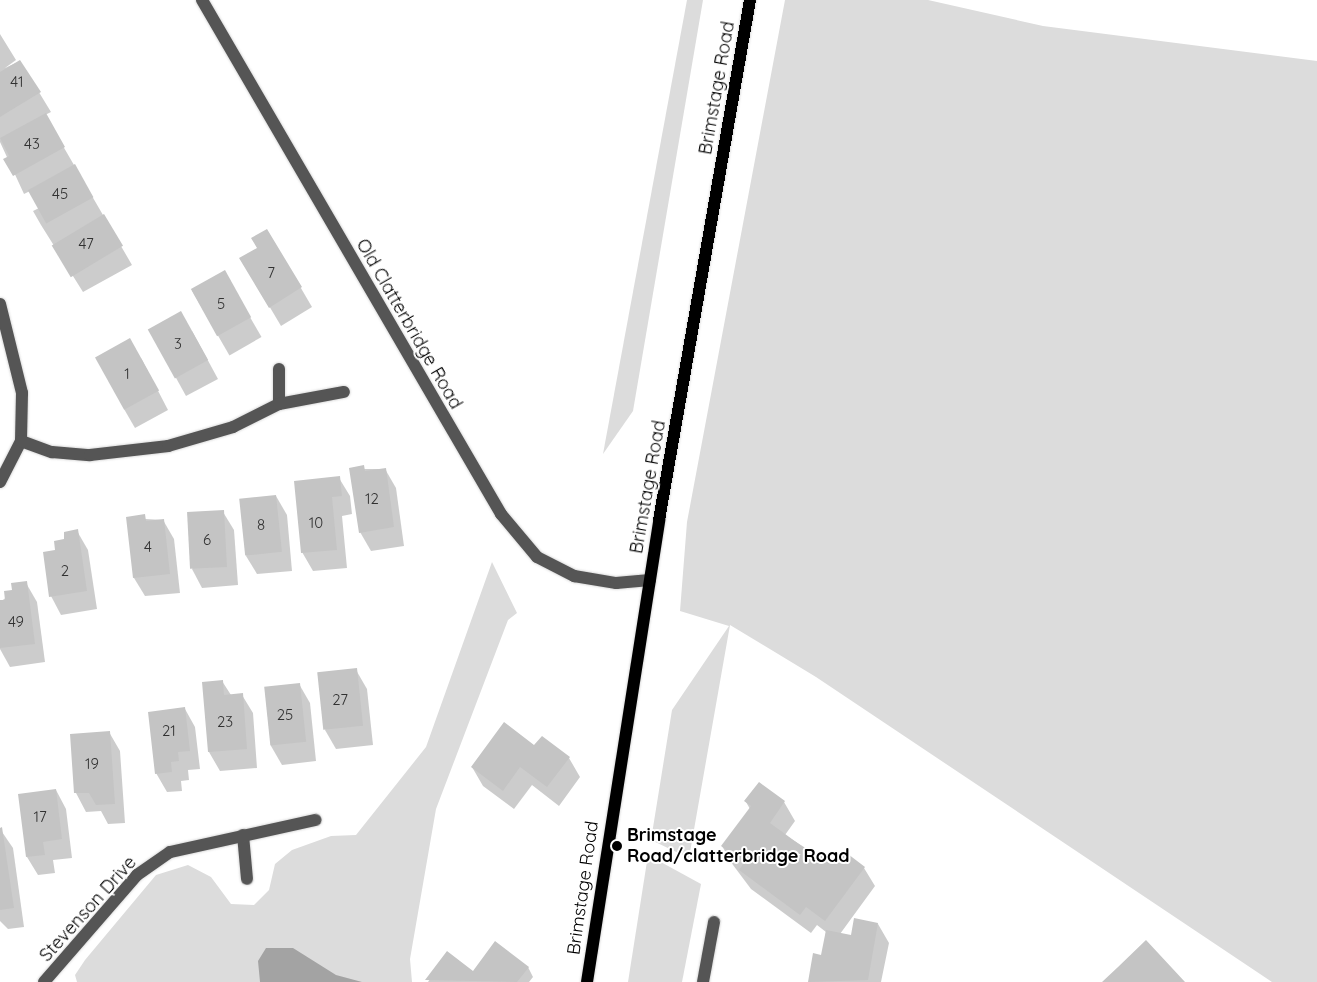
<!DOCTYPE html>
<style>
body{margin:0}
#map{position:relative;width:1317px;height:982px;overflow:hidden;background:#fff;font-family:Quicksand,sans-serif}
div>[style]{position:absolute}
.green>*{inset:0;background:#dcdcdc}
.water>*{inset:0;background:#a3a3a3}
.shadow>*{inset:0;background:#0003;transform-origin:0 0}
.building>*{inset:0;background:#c4c4c4;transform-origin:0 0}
.roads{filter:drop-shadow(0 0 1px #dbdbdb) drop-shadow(0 0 1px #dbdbdb)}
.minor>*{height:12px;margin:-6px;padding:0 6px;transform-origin:6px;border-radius:6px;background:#555}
.major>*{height:12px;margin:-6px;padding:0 6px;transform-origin:6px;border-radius:6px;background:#000}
.dots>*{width:14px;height:14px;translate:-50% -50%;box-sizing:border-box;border:2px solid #fff;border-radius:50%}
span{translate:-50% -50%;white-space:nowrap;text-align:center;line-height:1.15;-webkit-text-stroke:4px #fff;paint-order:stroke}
.number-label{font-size:15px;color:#313131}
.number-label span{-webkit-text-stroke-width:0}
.street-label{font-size:18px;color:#000}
.poi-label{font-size:18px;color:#000;font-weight:700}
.left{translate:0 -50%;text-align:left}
</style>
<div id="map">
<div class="green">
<div style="clip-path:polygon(687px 0,703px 0,633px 411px,603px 454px)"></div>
<div style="clip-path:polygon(785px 0,928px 0,1043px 26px,1317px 61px,1317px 982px,1272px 982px,816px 677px,730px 625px,689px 858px,651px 840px,672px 710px,729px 626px,680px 611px,687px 522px)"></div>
<div style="clip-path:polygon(492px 562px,517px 613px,508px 620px,436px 809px,410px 959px,412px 982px,77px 982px,75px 975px,85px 960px,156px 875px,188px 865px,211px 877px,231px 904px,254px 905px,269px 890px,275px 864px,292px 850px,331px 836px,356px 835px,426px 747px)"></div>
<div style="clip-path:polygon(648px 855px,701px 884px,682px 982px,628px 982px)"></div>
</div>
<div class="water">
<div style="clip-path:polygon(266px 948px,293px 948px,336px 975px,362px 982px,260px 982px,258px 961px)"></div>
</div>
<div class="shadow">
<div style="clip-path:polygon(0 34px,16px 60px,5px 68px,20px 61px,51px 112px,45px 115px,132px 265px,83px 292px,41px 225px,33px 211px,39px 208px,30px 191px,24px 194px,0 142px)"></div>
<div style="clip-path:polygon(267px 230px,312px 307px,281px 326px,252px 277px)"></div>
<div style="left:224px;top:272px;width:75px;height:37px;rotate:60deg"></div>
<div style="clip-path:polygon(149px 329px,192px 331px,218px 379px,186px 396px)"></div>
<div style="clip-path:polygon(141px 358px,168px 410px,135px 428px,124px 409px)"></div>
<div style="clip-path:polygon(350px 469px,385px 469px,396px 488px,404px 546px,371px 551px,360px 532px)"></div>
<div style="clip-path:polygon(339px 478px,350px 496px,352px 514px,342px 516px,347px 568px,313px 571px,302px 552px)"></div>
<div style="clip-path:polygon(276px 496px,287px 515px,292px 571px,257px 574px,246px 556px)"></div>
<div style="clip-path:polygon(223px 512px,234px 530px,238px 585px,202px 588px,192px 569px)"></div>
<div style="clip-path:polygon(128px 518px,163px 520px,174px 539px,180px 593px,145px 596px,134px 578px)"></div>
<div style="clip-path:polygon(77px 531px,88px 550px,97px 609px,61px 615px,51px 596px,57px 552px)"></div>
<div style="clip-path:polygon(26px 583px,37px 602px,45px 662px,10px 667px,0 649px,0 602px)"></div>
<div style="clip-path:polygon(356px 670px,367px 689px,373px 745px,336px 749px,325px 730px)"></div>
<div style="clip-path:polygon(222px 681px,231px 695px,242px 695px,253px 713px,257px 768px,220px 771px,209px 752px)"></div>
<div style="clip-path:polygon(299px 684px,310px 703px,316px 761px,282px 765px,271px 746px,265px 688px)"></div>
<div style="clip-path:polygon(185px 709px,195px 727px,200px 769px,188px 770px,189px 780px,181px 781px,182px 791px,167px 792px,156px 773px)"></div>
<div style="clip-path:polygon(109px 732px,120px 751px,125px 823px,108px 824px,101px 811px,86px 812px,76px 793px,71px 735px)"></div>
<div style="clip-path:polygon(542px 737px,569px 758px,580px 777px,559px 806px,532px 785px,514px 809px,483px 786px,472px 767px,535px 746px)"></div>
<div style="clip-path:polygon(759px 784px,784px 802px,795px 821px,785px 835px,834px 866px,864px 868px,875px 886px,840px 934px,852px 936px,878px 924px,889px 943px,881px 982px,809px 982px,814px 955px,822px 956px,826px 932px,817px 925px,811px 933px,751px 889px,733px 865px,722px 846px,750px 809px,746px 802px)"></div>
<div style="clip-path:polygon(56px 790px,66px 809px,72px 858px,53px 860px,55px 873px,38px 875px,27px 857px)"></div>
<div style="clip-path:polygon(0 829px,13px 848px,24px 927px,8px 929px,0 921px)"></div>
<div style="clip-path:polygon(447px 953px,473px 972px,528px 967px,533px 977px,529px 982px,428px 982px)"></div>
</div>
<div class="building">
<div style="clip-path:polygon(20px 60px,41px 92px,0 117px,0 72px)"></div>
<div style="clip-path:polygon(46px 113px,65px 147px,13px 176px,3px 159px,9px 156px,0 138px)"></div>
<div style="left:75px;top:164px;width:38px;height:54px;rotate:61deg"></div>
<div style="left:104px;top:214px;width:37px;height:61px;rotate:59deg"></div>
<div style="clip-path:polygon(267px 229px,302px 287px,269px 308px,239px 258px,257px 248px,251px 238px)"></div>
<div style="left:225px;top:270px;width:54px;height:39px;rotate:61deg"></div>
<div style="left:181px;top:311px;width:56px;height:38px;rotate:61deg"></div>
<div style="left:130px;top:338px;width:60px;height:40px;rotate:61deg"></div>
<div style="clip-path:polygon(364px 465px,365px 471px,386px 468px,394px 527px,359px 533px,349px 468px)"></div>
<div style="clip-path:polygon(340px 476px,342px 496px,332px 497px,337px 550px,301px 553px,294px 481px)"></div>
<div style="left:276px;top:495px;width:57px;height:37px;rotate:84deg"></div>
<div style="left:224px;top:510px;width:57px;height:37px;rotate:87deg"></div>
<div style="clip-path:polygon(145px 514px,146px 521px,164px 519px,170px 574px,133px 578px,126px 517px)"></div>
<div style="clip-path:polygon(78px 529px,87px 591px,49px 597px,43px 552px,55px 550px,54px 541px,64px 539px,64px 532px)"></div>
<div style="clip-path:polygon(27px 581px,35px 644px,0 648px,0 600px,5px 600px,4px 591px,12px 590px,11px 583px)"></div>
<div style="left:357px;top:668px;width:58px;height:40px;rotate:84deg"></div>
<div style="clip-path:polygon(223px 680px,224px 695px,243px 693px,247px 749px,208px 752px,202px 682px)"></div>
<div style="left:300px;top:683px;width:59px;height:36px;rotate:84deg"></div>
<div style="clip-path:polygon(185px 707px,190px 751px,178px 752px,179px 761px,171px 762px,172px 772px,155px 774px,148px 712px)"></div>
<div style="clip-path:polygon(504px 722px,534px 745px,542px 736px,570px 757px,547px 787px,520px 767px,503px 791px,471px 767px)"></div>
<div style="clip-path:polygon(110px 731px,115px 804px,96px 805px,89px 793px,74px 793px,70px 734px)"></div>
<div style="clip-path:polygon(759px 782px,785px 801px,770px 823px,818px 858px,820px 855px,833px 864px,844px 851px,865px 867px,825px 921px,806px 907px,800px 915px,739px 870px,744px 863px,721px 846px,751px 806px,744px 801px)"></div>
<div style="clip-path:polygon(56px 789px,62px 839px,43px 842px,45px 855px,26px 857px,18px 794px)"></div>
<div style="clip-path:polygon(2px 827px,14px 908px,0 910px,0 828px)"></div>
<div style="clip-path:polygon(854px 918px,878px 923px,868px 980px,808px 982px,813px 953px,821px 955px,826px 930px,851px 935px)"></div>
<div style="clip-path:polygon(1146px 940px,1185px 982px,1102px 982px,1118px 967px)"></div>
<div style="clip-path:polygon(495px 941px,529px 967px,517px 982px,425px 980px,447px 951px,473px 971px)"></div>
</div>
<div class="roads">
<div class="minor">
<div style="left:202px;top:0;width:595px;rotate:59.81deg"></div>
<div style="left:501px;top:514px;width:56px;rotate:50.1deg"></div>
<div style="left:537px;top:557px;width:42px;rotate:27.2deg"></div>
<div style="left:574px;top:576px;width:43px;rotate:9.5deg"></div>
<div style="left:616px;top:583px;width:34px;rotate:-5deg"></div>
<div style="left:0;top:304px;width:92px;rotate:76.1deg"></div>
<div style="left:22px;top:393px;width:48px;rotate:91.2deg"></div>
<div style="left:21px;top:441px;width:46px;rotate:117.1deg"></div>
<div style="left:279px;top:369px;width:35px;rotate:90deg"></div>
<div style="left:21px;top:441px;width:33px;rotate:20deg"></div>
<div style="left:52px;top:452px;width:38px;rotate:5deg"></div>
<div style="left:90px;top:455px;width:79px;rotate:-6.6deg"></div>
<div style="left:168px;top:446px;width:68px;rotate:-16.3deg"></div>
<div style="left:233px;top:427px;width:51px;rotate:-26.6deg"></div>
<div style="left:279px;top:404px;width:66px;rotate:-10.5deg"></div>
<div style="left:243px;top:835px;width:44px;rotate:84.8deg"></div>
<div style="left:44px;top:982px;width:142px;rotate:-49deg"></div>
<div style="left:137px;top:875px;width:40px;rotate:-34.9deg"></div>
<div style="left:170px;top:852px;width:149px;rotate:-12.4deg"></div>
<div style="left:703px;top:982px;width:61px;rotate:-79.6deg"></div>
</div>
<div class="major">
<div style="left:587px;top:982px;width:468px;rotate:-81.1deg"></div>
<div style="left:659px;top:520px;width:528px;rotate:-80.07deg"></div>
</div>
</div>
<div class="dots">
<div style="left:617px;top:846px;background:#000"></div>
</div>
<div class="number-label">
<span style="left:17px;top:82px">41</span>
<span style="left:32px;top:144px">43</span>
<span style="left:60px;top:194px">45</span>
<span style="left:86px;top:244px">47</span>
<span style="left:271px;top:273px">7</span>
<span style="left:221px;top:304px">5</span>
<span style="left:178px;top:344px">3</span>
<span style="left:127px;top:374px">1</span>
<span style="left:372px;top:499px">12</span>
<span style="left:316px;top:523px">10</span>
<span style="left:261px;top:525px">8</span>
<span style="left:207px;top:540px">6</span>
<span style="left:148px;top:547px">4</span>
<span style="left:65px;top:571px">2</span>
<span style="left:16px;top:622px">49</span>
<span style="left:340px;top:700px">27</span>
<span style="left:285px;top:715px">25</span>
<span style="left:225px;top:722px">23</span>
<span style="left:169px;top:731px">21</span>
<span style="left:92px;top:764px">19</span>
<span style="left:40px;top:817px">17</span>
</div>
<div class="street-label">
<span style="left:717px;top:88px;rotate:-80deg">Brimstage Road</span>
<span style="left:409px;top:324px;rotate:60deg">Old Clatterbridge Road</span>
<span style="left:648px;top:487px;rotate:-80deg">Brimstage Road</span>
<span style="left:583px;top:888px;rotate:-82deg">Brimstage Road</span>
<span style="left:88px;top:909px;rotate:-48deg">Stevenson Drive</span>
</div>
<div class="poi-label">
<span class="left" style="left:627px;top:846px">Brimstage<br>Road/clatterbridge Road</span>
</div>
</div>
